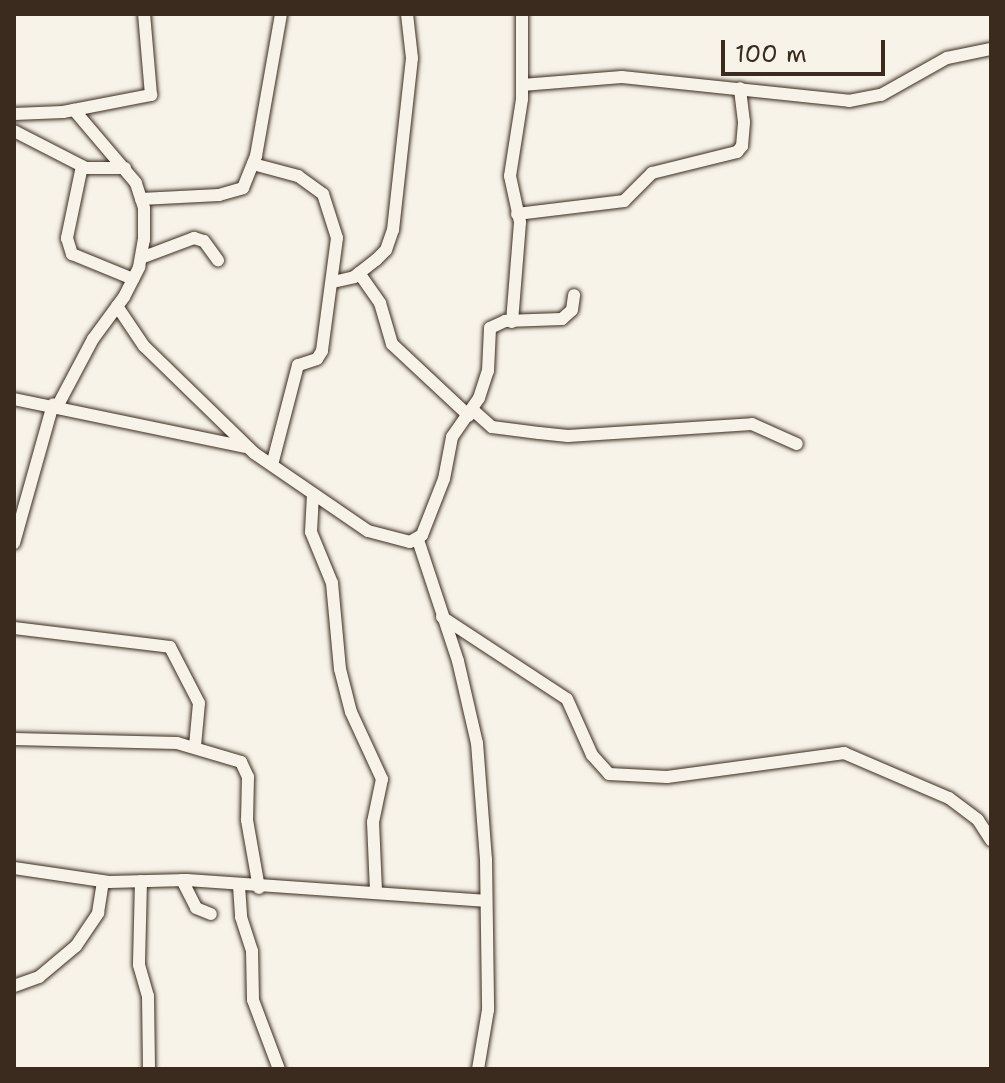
<!DOCTYPE html>
<style>
body{margin:0}
#map{position:relative;width:1005px;height:1083px;overflow:hidden;background:#f7f3e8;font-family:"Shantell Sans",sans-serif}
div>[style]{position:absolute}
.roads{filter:drop-shadow(0 0 2px #3b2a1e) drop-shadow(0 0 2px #3b2a1e)}
.minor>*{height:12px;margin:-6px;padding:0 6px;transform-origin:6px;border-radius:6px;background:#f7f3e8}
span{translate:-50% -50%;white-space:nowrap;text-align:center;line-height:1.15;-webkit-text-stroke:6px #f7f3e8;paint-order:stroke}
.frame{position:absolute;inset:0;border:16px solid #3b2a1e;pointer-events:none}
.scale{position:absolute;left:721px;top:40px;width:164px;height:36px;box-sizing:border-box;border:4px solid #3b2a1e;border-top:0;padding-left:10px;font-size:24px;line-height:28px;white-space:nowrap;color:#3b2a1e;-webkit-text-stroke:6px #f7f3e8;paint-order:stroke}
</style>
<div id="map">
<div class="roads">
<div class="minor">
<div style="left:522px;top:85px;width:100px;rotate:-4.6deg"></div>
<div style="left:622px;top:77px;width:228px;rotate:6deg"></div>
<div style="left:849px;top:101px;width:33px;rotate:-11deg"></div>
<div style="left:881px;top:95px;width:76px;rotate:-29.3deg"></div>
<div style="left:947px;top:58px;width:45px;rotate:-11.6deg"></div>
<div style="left:14px;top:114px;width:49px;rotate:-2.3deg"></div>
<div style="left:63px;top:112px;width:90px;rotate:-10.9deg"></div>
<div style="left:151px;top:95px;width:81px;rotate:-94.9deg"></div>
<div style="left:14px;top:131px;width:81px;rotate:27.2deg"></div>
<div style="left:86px;top:168px;width:39px"></div>
<div style="left:253px;top:164px;width:47px;rotate:14.9deg"></div>
<div style="left:298px;top:176px;width:31px;rotate:36deg"></div>
<div style="left:323px;top:194px;width:46px;rotate:72.3deg"></div>
<div style="left:337px;top:238px;width:114px;rotate:97.6deg"></div>
<div style="left:322px;top:351px;width:9px;rotate:122deg"></div>
<div style="left:317px;top:359px;width:20px;rotate:162deg"></div>
<div style="left:298px;top:365px;width:103px;rotate:104.6deg"></div>
<div style="left:82px;top:166px;width:74px;rotate:101.8deg"></div>
<div style="left:67px;top:238px;width:17px;rotate:73deg"></div>
<div style="left:72px;top:254px;width:66px;rotate:22.3deg"></div>
<div style="left:141px;top:199px;width:78px;rotate:-2.9deg"></div>
<div style="left:219px;top:195px;width:25px;rotate:-16deg"></div>
<div style="left:243px;top:188px;width:35px;rotate:-68deg"></div>
<div style="left:256px;top:156px;width:144px;rotate:-80deg"></div>
<div style="left:517px;top:214px;width:108px;rotate:-6.9deg"></div>
<div style="left:624px;top:201px;width:40px;rotate:-45deg"></div>
<div style="left:652px;top:173px;width:88px;rotate:-13.9deg"></div>
<div style="left:737px;top:152px;width:8px;rotate:-50deg"></div>
<div style="left:742px;top:146px;width:24px;rotate:-85deg"></div>
<div style="left:744px;top:122px;width:34px;rotate:-97deg"></div>
<div style="left:141px;top:258px;width:57px;rotate:-20.7deg"></div>
<div style="left:194px;top:238px;width:10px;rotate:17deg"></div>
<div style="left:204px;top:241px;width:24px;rotate:54deg"></div>
<div style="left:359px;top:273px;width:37px;rotate:55deg"></div>
<div style="left:380px;top:303px;width:43px;rotate:73.7deg"></div>
<div style="left:392px;top:344px;width:105px;rotate:43.1deg"></div>
<div style="left:333px;top:282px;width:22px;rotate:-13deg"></div>
<div style="left:354px;top:277px;width:28px;rotate:-38deg"></div>
<div style="left:376px;top:260px;width:14px;rotate:-45deg"></div>
<div style="left:386px;top:250px;width:21px;rotate:-71deg"></div>
<div style="left:393px;top:230px;width:173px;rotate:-83.7deg"></div>
<div style="left:412px;top:58px;width:44px;rotate:-96.5deg"></div>
<div style="left:117px;top:306px;width:48px;rotate:56deg"></div>
<div style="left:144px;top:346px;width:153px;rotate:44.2deg"></div>
<div style="left:254px;top:453px;width:138px;rotate:34.4deg"></div>
<div style="left:368px;top:531px;width:43px;rotate:14.7deg"></div>
<div style="left:410px;top:542px;width:14px;rotate:-30deg"></div>
<div style="left:422px;top:535px;width:60px;rotate:-68.6deg"></div>
<div style="left:444px;top:479px;width:43px;rotate:-79.2deg"></div>
<div style="left:452px;top:437px;width:47px;rotate:-55.3deg"></div>
<div style="left:479px;top:398px;width:28px;rotate:-72deg"></div>
<div style="left:488px;top:371px;width:43px;rotate:-87.3deg"></div>
<div style="left:490px;top:328px;width:17px;rotate:-25deg"></div>
<div style="left:505px;top:321px;width:57px;rotate:-2deg"></div>
<div style="left:562px;top:319px;width:13px;rotate:-42deg"></div>
<div style="left:572px;top:310px;width:15px;rotate:-82deg"></div>
<div style="left:512px;top:322px;width:100px;rotate:-85.4deg"></div>
<div style="left:520px;top:222px;width:47px;rotate:-102.3deg"></div>
<div style="left:510px;top:176px;width:78px;rotate:-81.1deg"></div>
<div style="left:522px;top:99px;width:85px;rotate:-90deg"></div>
<div style="left:14px;top:399px;width:236px;rotate:11.7deg"></div>
<div style="left:58px;top:405px;width:75px;rotate:-62.1deg"></div>
<div style="left:93px;top:339px;width:52px;rotate:-53.6deg"></div>
<div style="left:124px;top:297px;width:34px;rotate:-63deg"></div>
<div style="left:139px;top:267px;width:27px;rotate:-80deg"></div>
<div style="left:144px;top:240px;width:32px;rotate:-90deg"></div>
<div style="left:144px;top:208px;width:26px;rotate:-108deg"></div>
<div style="left:136px;top:183px;width:96px;rotate:-130.3deg"></div>
<div style="left:474px;top:411px;width:24px;rotate:42deg"></div>
<div style="left:492px;top:427px;width:47px;rotate:7.3deg"></div>
<div style="left:539px;top:433px;width:29px;rotate:6deg"></div>
<div style="left:568px;top:436px;width:184px;rotate:-3.7deg"></div>
<div style="left:752px;top:424px;width:49px;rotate:24deg"></div>
<div style="left:313px;top:494px;width:38px;rotate:93deg"></div>
<div style="left:311px;top:532px;width:55px;rotate:67.6deg"></div>
<div style="left:332px;top:583px;width:86px;rotate:84.7deg"></div>
<div style="left:340px;top:669px;width:44px;rotate:75.7deg"></div>
<div style="left:351px;top:712px;width:74px;rotate:65.2deg"></div>
<div style="left:382px;top:779px;width:44px;rotate:101.8deg"></div>
<div style="left:373px;top:822px;width:69px;rotate:87.5deg"></div>
<div style="left:418px;top:540px;width:127px;rotate:71.7deg"></div>
<div style="left:458px;top:661px;width:84px;rotate:77deg"></div>
<div style="left:477px;top:743px;width:116px;rotate:85.6deg"></div>
<div style="left:486px;top:859px;width:151px;rotate:89.2deg"></div>
<div style="left:488px;top:1010px;width:60px;rotate:99.6deg"></div>
<div style="left:14px;top:543px;width:144px;rotate:-74.3deg"></div>
<div style="left:442px;top:617px;width:149px;rotate:33.3deg"></div>
<div style="left:567px;top:699px;width:61px;rotate:65.9deg"></div>
<div style="left:592px;top:755px;width:25px;rotate:48deg"></div>
<div style="left:609px;top:774px;width:58px;rotate:3deg"></div>
<div style="left:667px;top:777px;width:179px;rotate:-7.7deg"></div>
<div style="left:844px;top:753px;width:114px;rotate:23.2deg"></div>
<div style="left:949px;top:798px;width:36px;rotate:37deg"></div>
<div style="left:978px;top:820px;width:24px;rotate:57deg"></div>
<div style="left:14px;top:628px;width:157px;rotate:6.9deg"></div>
<div style="left:170px;top:647px;width:63px;rotate:62.6deg"></div>
<div style="left:199px;top:703px;width:43px;rotate:95.3deg"></div>
<div style="left:14px;top:739px;width:163px;rotate:1.4deg"></div>
<div style="left:177px;top:743px;width:67px;rotate:16.5deg"></div>
<div style="left:241px;top:762px;width:17px;rotate:65deg"></div>
<div style="left:248px;top:777px;width:43px;rotate:91.3deg"></div>
<div style="left:247px;top:820px;width:69px;rotate:80deg"></div>
<div style="left:14px;top:868px;width:96px;rotate:8.4deg"></div>
<div style="left:109px;top:882px;width:78px;rotate:-1.5deg"></div>
<div style="left:187px;top:880px;width:298px;rotate:4deg"></div>
<div style="left:182px;top:880px;width:31px;rotate:63deg"></div>
<div style="left:196px;top:908px;width:16px;rotate:22deg"></div>
<div style="left:141px;top:881px;width:84px;rotate:91.4deg"></div>
<div style="left:139px;top:965px;width:32px;rotate:74deg"></div>
<div style="left:148px;top:996px;width:73px;rotate:89.2deg"></div>
<div style="left:239px;top:886px;width:31px;rotate:86deg"></div>
<div style="left:241px;top:917px;width:36px;rotate:72deg"></div>
<div style="left:252px;top:951px;width:49px;rotate:88.8deg"></div>
<div style="left:253px;top:1000px;width:74px;rotate:69.4deg"></div>
<div style="left:14px;top:986px;width:27px;rotate:-20deg"></div>
<div style="left:39px;top:977px;width:48px;rotate:-40deg"></div>
<div style="left:76px;top:946px;width:40px;rotate:-56deg"></div>
<div style="left:98px;top:913px;width:32px;rotate:-81deg"></div>
</div>
</div>
<div class="frame"></div>
<div class="scale">100 m</div>
</div>
